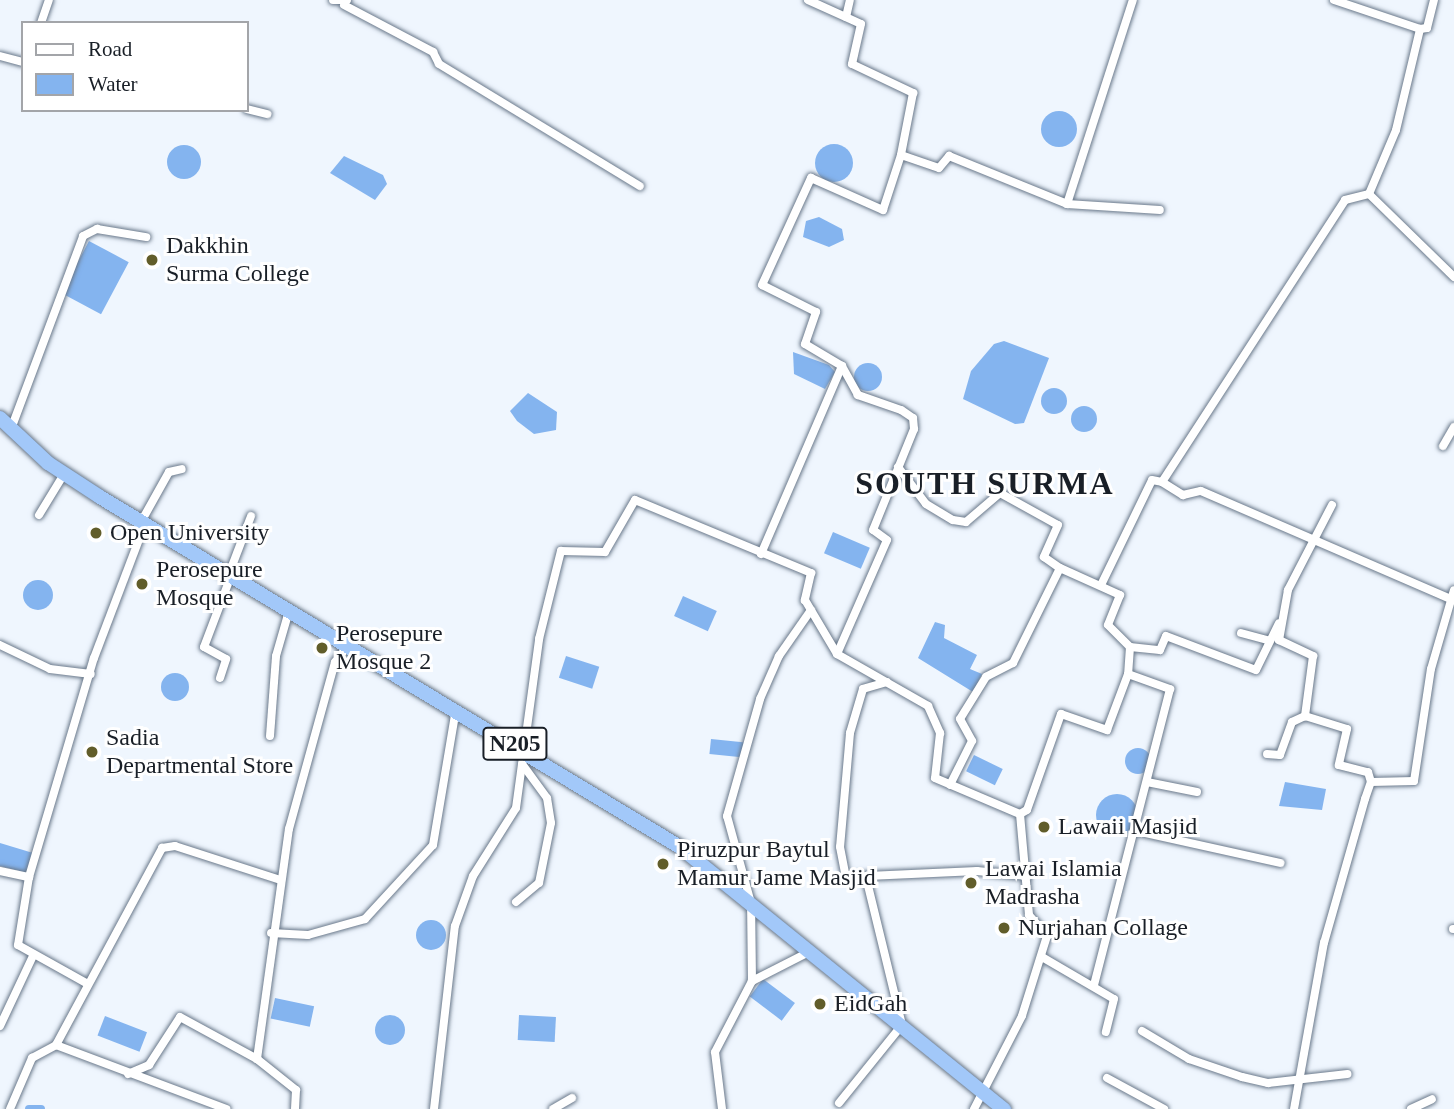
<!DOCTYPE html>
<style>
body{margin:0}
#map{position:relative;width:1454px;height:1109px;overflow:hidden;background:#eff6fe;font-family:"Times New Roman",serif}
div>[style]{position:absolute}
.water>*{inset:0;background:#84b4ef;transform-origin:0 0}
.round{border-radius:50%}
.canal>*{height:8px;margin:-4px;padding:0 4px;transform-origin:4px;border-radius:4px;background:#84b4ef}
.roads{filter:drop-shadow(0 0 2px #69788a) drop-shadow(0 0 2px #69788a)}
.street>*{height:8px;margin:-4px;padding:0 4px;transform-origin:4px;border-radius:4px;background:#fff}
.highway>*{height:14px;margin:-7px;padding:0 7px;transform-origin:7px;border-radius:7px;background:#a2c8f9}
.dots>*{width:19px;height:19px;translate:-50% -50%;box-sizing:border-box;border:4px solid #fff;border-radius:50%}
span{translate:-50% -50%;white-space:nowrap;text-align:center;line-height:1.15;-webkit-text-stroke:6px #fff;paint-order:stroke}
.shield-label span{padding:2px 5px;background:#fff;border:2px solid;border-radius:5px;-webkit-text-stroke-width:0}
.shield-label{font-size:23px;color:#191f27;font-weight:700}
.poi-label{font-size:24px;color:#191f27}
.left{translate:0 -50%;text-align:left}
.district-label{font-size:32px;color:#191f27;font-weight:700;letter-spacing:2px}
.legend{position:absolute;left:21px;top:21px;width:228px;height:91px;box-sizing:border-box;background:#fff;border:2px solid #a3a5a9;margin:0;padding:9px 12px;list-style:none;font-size:21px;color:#191f27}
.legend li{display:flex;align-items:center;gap:14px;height:35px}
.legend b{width:35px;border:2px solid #a3a5a9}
</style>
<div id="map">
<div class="water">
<div class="round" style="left:1041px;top:111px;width:36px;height:36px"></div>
<div class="round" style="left:815px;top:144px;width:38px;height:38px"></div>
<div class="round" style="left:167px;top:145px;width:34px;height:34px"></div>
<div style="clip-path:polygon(344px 156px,383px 175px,387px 184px,375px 200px,330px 173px)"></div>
<div style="clip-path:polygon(819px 217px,842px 229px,844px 240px,829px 247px,803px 237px,806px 221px)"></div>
<div style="left:89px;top:241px;width:45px;height:59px;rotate:28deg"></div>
<div style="clip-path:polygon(1004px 341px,1049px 358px,1024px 423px,1015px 424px,963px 399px,971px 371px,994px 344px)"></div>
<div style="clip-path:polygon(793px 352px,829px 365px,835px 372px,825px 389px,794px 374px)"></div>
<div class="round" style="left:854px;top:363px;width:28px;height:28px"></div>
<div class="round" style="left:1041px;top:388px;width:26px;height:26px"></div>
<div style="clip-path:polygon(528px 393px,557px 412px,556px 430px,534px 434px,517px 421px,510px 411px)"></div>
<div class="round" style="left:1071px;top:406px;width:26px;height:26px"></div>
<div style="left:833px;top:532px;width:40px;height:23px;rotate:23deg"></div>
<div class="round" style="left:23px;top:580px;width:30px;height:30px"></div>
<div style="left:683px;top:596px;width:37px;height:22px;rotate:24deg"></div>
<div style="clip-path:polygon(935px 622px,945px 625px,944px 638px,977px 655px,970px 669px,982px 674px,973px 692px,918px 658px)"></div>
<div style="left:566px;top:656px;width:35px;height:23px;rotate:18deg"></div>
<div class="round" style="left:161px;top:673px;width:28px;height:28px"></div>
<div style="left:711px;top:739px;width:37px;height:15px;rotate:6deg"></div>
<div class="round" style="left:1125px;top:748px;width:26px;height:26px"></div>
<div style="left:974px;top:755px;width:32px;height:18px;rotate:26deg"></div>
<div style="clip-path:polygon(1285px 782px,1326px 789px,1322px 810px,1279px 806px)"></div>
<div class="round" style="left:1096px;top:794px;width:42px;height:42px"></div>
<div style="clip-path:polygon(0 843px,33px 853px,27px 873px,0 866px)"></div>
<div class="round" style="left:416px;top:920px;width:30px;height:30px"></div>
<div style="left:763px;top:979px;width:40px;height:22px;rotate:37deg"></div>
<div style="left:275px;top:998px;width:40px;height:21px;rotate:12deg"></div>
<div style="left:519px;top:1015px;width:37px;height:25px;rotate:3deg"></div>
<div class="round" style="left:375px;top:1015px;width:30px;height:30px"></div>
<div style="left:105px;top:1016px;width:45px;height:21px;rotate:21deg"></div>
</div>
<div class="canal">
<div style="left:29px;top:1109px;width:12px"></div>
</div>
<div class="roads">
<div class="street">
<div style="left:333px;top:0;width:14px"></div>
<div style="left:808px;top:0;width:58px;rotate:24.4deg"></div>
<div style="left:861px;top:24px;width:41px;rotate:102.7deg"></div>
<div style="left:852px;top:64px;width:68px;rotate:25.4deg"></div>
<div style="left:913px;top:93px;width:63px;rotate:101deg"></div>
<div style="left:901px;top:155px;width:40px;rotate:18.9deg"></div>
<div style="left:939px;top:168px;width:16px;rotate:-50deg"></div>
<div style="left:949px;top:156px;width:127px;rotate:22.1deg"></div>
<div style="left:1067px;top:204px;width:93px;rotate:3.7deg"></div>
<div style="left:1334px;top:0;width:91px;rotate:18.6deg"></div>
<div style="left:1420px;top:29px;width:7px;rotate:-8deg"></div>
<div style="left:1427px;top:28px;width:29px;rotate:-76deg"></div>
<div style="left:344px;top:5px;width:101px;rotate:27.8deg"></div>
<div style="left:433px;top:52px;width:13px;rotate:63deg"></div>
<div style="left:439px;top:64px;width:235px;rotate:31.3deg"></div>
<div style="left:846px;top:17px;width:17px;rotate:-77deg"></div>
<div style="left:41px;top:23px;width:24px;rotate:-71deg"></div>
<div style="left:0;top:56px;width:24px;rotate:15deg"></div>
<div style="left:247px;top:109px;width:21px;rotate:14deg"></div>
<div style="left:1369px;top:194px;width:69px;rotate:-67.1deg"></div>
<div style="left:1396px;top:130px;width:104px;rotate:-76.6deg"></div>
<div style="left:1369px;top:194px;width:119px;rotate:44.3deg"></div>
<div style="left:1067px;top:204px;width:214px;rotate:-72.1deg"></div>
<div style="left:11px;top:429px;width:206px;rotate:-69.5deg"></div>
<div style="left:83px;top:236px;width:16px;rotate:-27deg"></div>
<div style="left:97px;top:229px;width:50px;rotate:9.3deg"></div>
<div style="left:1443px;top:446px;width:22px;rotate:-60deg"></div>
<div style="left:898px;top:467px;width:46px;rotate:52.9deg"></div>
<div style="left:926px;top:504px;width:31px;rotate:31deg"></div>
<div style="left:953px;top:520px;width:13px;rotate:9deg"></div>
<div style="left:966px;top:522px;width:45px;rotate:-40.5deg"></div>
<div style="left:1000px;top:493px;width:66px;rotate:28.9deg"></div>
<div style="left:1058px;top:525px;width:35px;rotate:114deg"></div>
<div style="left:1044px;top:557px;width:19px;rotate:35deg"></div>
<div style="left:1060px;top:568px;width:106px;rotate:116.3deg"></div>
<div style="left:1013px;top:663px;width:30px;rotate:153deg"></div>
<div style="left:986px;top:677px;width:49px;rotate:121.8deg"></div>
<div style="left:960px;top:719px;width:25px;rotate:61deg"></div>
<div style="left:972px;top:741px;width:49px;rotate:116.6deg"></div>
<div style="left:1162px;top:482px;width:25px;rotate:32deg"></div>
<div style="left:1183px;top:495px;width:18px;rotate:-13deg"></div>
<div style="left:1201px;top:491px;width:272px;rotate:23.4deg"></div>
<div style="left:1332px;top:505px;width:96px;rotate:117.4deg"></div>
<div style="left:1288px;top:590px;width:51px;rotate:100.2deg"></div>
<div style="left:1279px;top:640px;width:38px;rotate:25deg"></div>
<div style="left:1313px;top:656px;width:61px;rotate:97.6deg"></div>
<div style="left:1305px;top:716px;width:44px;rotate:17.2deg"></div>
<div style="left:1347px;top:729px;width:37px;rotate:103deg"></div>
<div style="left:1339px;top:765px;width:30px;rotate:14deg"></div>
<div style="left:1368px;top:772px;width:10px;rotate:73deg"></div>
<div style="left:39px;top:515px;width:48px;rotate:-58.6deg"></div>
<div style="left:141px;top:522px;width:57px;rotate:-60.8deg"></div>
<div style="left:169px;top:472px;width:13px;rotate:-13deg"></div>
<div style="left:761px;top:554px;width:205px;rotate:-66.7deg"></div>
<div style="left:842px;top:366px;width:43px;rotate:-149.3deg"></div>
<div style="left:805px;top:344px;width:34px;rotate:-71deg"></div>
<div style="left:816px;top:312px;width:60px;rotate:-153.4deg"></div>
<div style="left:762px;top:285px;width:118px;rotate:-65.4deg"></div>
<div style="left:811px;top:178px;width:79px;rotate:24deg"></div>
<div style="left:883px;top:210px;width:58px;rotate:-71.9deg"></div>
<div style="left:1060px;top:568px;width:66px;rotate:24.2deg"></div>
<div style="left:1120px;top:595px;width:32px;rotate:112deg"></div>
<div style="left:1108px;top:625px;width:31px;rotate:45deg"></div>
<div style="left:1130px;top:647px;width:27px;rotate:94deg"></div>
<div style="left:1128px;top:674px;width:45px;rotate:19.7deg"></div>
<div style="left:1170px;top:689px;width:306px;rotate:104.4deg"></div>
<div style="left:229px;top:574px;width:62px;rotate:-69.2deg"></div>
<div style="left:1102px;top:583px;width:114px;rotate:-64.1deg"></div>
<div style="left:1152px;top:480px;width:10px;rotate:11deg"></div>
<div style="left:1162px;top:482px;width:336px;rotate:-57deg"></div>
<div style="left:1345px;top:200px;width:25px;rotate:-14deg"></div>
<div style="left:1241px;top:633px;width:28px;rotate:15deg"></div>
<div style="left:0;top:645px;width:55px;rotate:25.6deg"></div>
<div style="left:50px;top:669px;width:41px;rotate:7deg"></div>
<div style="left:1130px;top:647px;width:30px;rotate:6deg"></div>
<div style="left:1160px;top:650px;width:15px;rotate:-67deg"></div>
<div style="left:1166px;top:636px;width:96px;rotate:20.7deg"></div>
<div style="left:1256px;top:670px;width:52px;rotate:-63.9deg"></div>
<div style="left:837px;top:654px;width:124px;rotate:-66.3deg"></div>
<div style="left:887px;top:540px;width:17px;rotate:-144deg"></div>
<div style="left:873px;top:530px;width:109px;rotate:-67.9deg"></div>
<div style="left:914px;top:429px;width:11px;rotate:-95deg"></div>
<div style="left:913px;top:418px;width:14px;rotate:-146deg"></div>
<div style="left:901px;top:410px;width:46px;rotate:-160.8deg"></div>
<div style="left:858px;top:395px;width:33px;rotate:-119deg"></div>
<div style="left:220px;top:678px;width:20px;rotate:-72deg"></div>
<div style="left:226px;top:659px;width:25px;rotate:-151deg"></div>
<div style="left:204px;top:647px;width:76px;rotate:-69.2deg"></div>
<div style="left:887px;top:682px;width:25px;rotate:164deg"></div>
<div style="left:863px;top:689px;width:46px;rotate:106.5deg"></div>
<div style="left:850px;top:733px;width:114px;rotate:95deg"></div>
<div style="left:840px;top:847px;width:31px;rotate:79deg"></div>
<div style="left:846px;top:877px;width:131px;rotate:-2.6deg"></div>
<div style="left:977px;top:871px;width:51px;rotate:5.6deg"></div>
<div style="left:270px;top:736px;width:80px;rotate:-85.7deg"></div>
<div style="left:276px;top:656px;width:47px;rotate:-73.9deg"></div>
<div style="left:1267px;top:754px;width:13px;rotate:4deg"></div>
<div style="left:1280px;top:755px;width:35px;rotate:-70deg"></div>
<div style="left:1292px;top:722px;width:14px;rotate:-25deg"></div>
<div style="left:1147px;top:782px;width:51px;rotate:11.3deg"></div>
<div style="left:1020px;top:814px;width:8px;rotate:-30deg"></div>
<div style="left:1027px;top:810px;width:102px;rotate:-70.5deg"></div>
<div style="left:1061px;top:714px;width:49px;rotate:19.2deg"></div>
<div style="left:1107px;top:730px;width:60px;rotate:-69.4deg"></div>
<div style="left:1136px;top:831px;width:148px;rotate:12.5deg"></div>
<div style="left:0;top:871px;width:30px;rotate:12deg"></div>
<div style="left:29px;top:877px;width:228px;rotate:-73.5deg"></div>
<div style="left:94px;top:658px;width:143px;rotate:-69.2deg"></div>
<div style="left:29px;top:877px;width:69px;rotate:99.2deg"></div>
<div style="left:18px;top:945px;width:80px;rotate:29.1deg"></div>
<div style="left:516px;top:902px;width:30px;rotate:-40deg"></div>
<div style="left:539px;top:883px;width:61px;rotate:-78.7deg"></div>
<div style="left:551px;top:823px;width:25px;rotate:-99deg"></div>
<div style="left:547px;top:798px;width:42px;rotate:-126.3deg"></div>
<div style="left:1453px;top:929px;width:1px"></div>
<div style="left:271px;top:933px;width:37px;rotate:3deg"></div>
<div style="left:308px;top:935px;width:59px;rotate:-15.7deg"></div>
<div style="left:365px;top:919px;width:100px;rotate:-47.4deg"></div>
<div style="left:433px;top:845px;width:138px;rotate:-80.4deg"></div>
<div style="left:1042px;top:957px;width:83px;rotate:30.3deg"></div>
<div style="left:1114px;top:999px;width:34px;rotate:104deg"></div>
<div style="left:752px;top:981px;width:66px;rotate:-27deg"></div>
<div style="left:0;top:1026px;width:77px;rotate:-64.8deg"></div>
<div style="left:1142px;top:1031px;width:55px;rotate:30.8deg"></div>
<div style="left:1189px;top:1059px;width:56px;rotate:18.8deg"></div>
<div style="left:1242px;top:1077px;width:27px;rotate:13deg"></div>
<div style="left:1268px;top:1083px;width:80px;rotate:-6.5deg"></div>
<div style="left:56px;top:1045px;width:224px;rotate:-61.7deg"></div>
<div style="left:162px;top:848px;width:13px;rotate:-9deg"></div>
<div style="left:175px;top:846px;width:110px;rotate:17.9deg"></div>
<div style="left:257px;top:1059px;width:232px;rotate:-82.1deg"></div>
<div style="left:289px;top:829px;width:173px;rotate:-74.6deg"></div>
<div style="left:335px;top:662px;width:21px;rotate:-51deg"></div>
<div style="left:128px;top:1074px;width:23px;rotate:-23deg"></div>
<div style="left:149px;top:1065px;width:57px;rotate:-57.1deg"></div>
<div style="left:180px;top:1017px;width:88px;rotate:28.6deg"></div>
<div style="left:257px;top:1059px;width:50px;rotate:38.5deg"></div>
<div style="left:296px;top:1090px;width:19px;rotate:93deg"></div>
<div style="left:1107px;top:1078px;width:65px;rotate:28.5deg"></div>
<div style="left:839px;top:1103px;width:100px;rotate:-51.1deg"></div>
<div style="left:902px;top:1025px;width:152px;rotate:-103.7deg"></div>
<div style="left:10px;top:1109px;width:56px;rotate:-66.7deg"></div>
<div style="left:32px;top:1058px;width:27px;rotate:-28deg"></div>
<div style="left:56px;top:1045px;width:182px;rotate:20.6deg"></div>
<div style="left:434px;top:1109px;width:184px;rotate:-83.5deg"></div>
<div style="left:455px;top:926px;width:53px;rotate:-70.2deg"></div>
<div style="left:473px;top:876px;width:80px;rotate:-57.7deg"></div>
<div style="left:516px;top:808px;width:171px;rotate:-82.2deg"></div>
<div style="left:539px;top:639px;width:91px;rotate:-76deg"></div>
<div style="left:561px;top:551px;width:44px;rotate:1.3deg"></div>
<div style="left:605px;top:552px;width:60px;rotate:-60deg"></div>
<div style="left:635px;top:500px;width:191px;rotate:22.5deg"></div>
<div style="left:811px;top:573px;width:28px;rotate:103deg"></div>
<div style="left:805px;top:600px;width:63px;rotate:59.3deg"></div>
<div style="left:837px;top:654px;width:105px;rotate:29.7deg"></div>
<div style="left:928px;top:706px;width:30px;rotate:66deg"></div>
<div style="left:940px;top:733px;width:45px;rotate:96.3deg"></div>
<div style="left:935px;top:778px;width:92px;rotate:23deg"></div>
<div style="left:1020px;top:814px;width:101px;rotate:84.9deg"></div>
<div style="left:1029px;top:915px;width:28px;rotate:49deg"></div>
<div style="left:1047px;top:936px;width:84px;rotate:107.4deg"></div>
<div style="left:1022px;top:1016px;width:105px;rotate:117.3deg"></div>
<div style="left:553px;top:1109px;width:22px;rotate:-30deg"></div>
<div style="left:722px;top:1109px;width:57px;rotate:-97deg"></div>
<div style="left:715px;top:1052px;width:80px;rotate:-62.5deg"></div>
<div style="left:752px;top:981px;width:78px;rotate:-90.7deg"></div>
<div style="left:751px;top:903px;width:90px;rotate:-105.4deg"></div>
<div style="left:727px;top:816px;width:122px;rotate:-74.2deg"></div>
<div style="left:760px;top:699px;width:47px;rotate:-66.2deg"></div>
<div style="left:779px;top:656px;width:56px;rotate:-55.2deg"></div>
<div style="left:1294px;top:1109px;width:169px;rotate:-79.8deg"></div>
<div style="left:1324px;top:943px;width:150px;rotate:-74.1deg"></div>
<div style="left:1365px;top:799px;width:18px;rotate:-71deg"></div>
<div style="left:1371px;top:782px;width:43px;rotate:-1.3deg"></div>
<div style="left:1414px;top:781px;width:113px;rotate:-81.4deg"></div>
<div style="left:1431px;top:669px;width:82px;rotate:-73.8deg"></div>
<div style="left:1411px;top:1109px;width:23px;rotate:-25deg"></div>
</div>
<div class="highway">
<div style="left:0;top:418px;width:66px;rotate:43.2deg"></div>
<div style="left:48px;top:463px;width:62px;rotate:33.2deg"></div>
<div style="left:100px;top:497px;width:677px;rotate:31.11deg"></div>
<div style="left:680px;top:847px;width:417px;rotate:39deg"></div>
</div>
</div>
<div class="dots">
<div style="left:152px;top:260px;background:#615d2a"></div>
<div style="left:96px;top:533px;background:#615d2a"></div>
<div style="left:142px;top:584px;background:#615d2a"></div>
<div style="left:322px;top:648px;background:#615d2a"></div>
<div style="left:92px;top:752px;background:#615d2a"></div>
<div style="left:1044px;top:827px;background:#615d2a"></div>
<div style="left:663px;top:864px;background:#615d2a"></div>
<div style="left:971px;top:883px;background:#615d2a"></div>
<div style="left:1004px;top:928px;background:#615d2a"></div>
<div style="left:820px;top:1004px;background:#615d2a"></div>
</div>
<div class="shield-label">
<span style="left:515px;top:744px">N205</span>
</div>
<div class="poi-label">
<span class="left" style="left:166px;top:260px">Dakkhin<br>Surma College</span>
<span class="left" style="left:110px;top:533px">Open University</span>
<span class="left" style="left:156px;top:584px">Perosepure<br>Mosque</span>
<span class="left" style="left:336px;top:648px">Perosepure<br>Mosque 2</span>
<span class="left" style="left:106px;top:752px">Sadia<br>Departmental Store</span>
<span class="left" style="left:1058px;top:827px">Lawaii Masjid</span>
<span class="left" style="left:677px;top:864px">Piruzpur Baytul<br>Mamur Jame Masjid</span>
<span class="left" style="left:985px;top:883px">Lawai Islamia<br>Madrasha</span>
<span class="left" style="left:1018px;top:928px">Nurjahan Collage</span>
<span class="left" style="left:834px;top:1004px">EidGah</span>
</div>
<div class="district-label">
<span style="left:985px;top:483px">SOUTH SURMA</span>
</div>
<ul class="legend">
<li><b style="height:9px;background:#fff"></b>Road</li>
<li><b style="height:19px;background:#84b4ef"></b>Water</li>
</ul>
</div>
